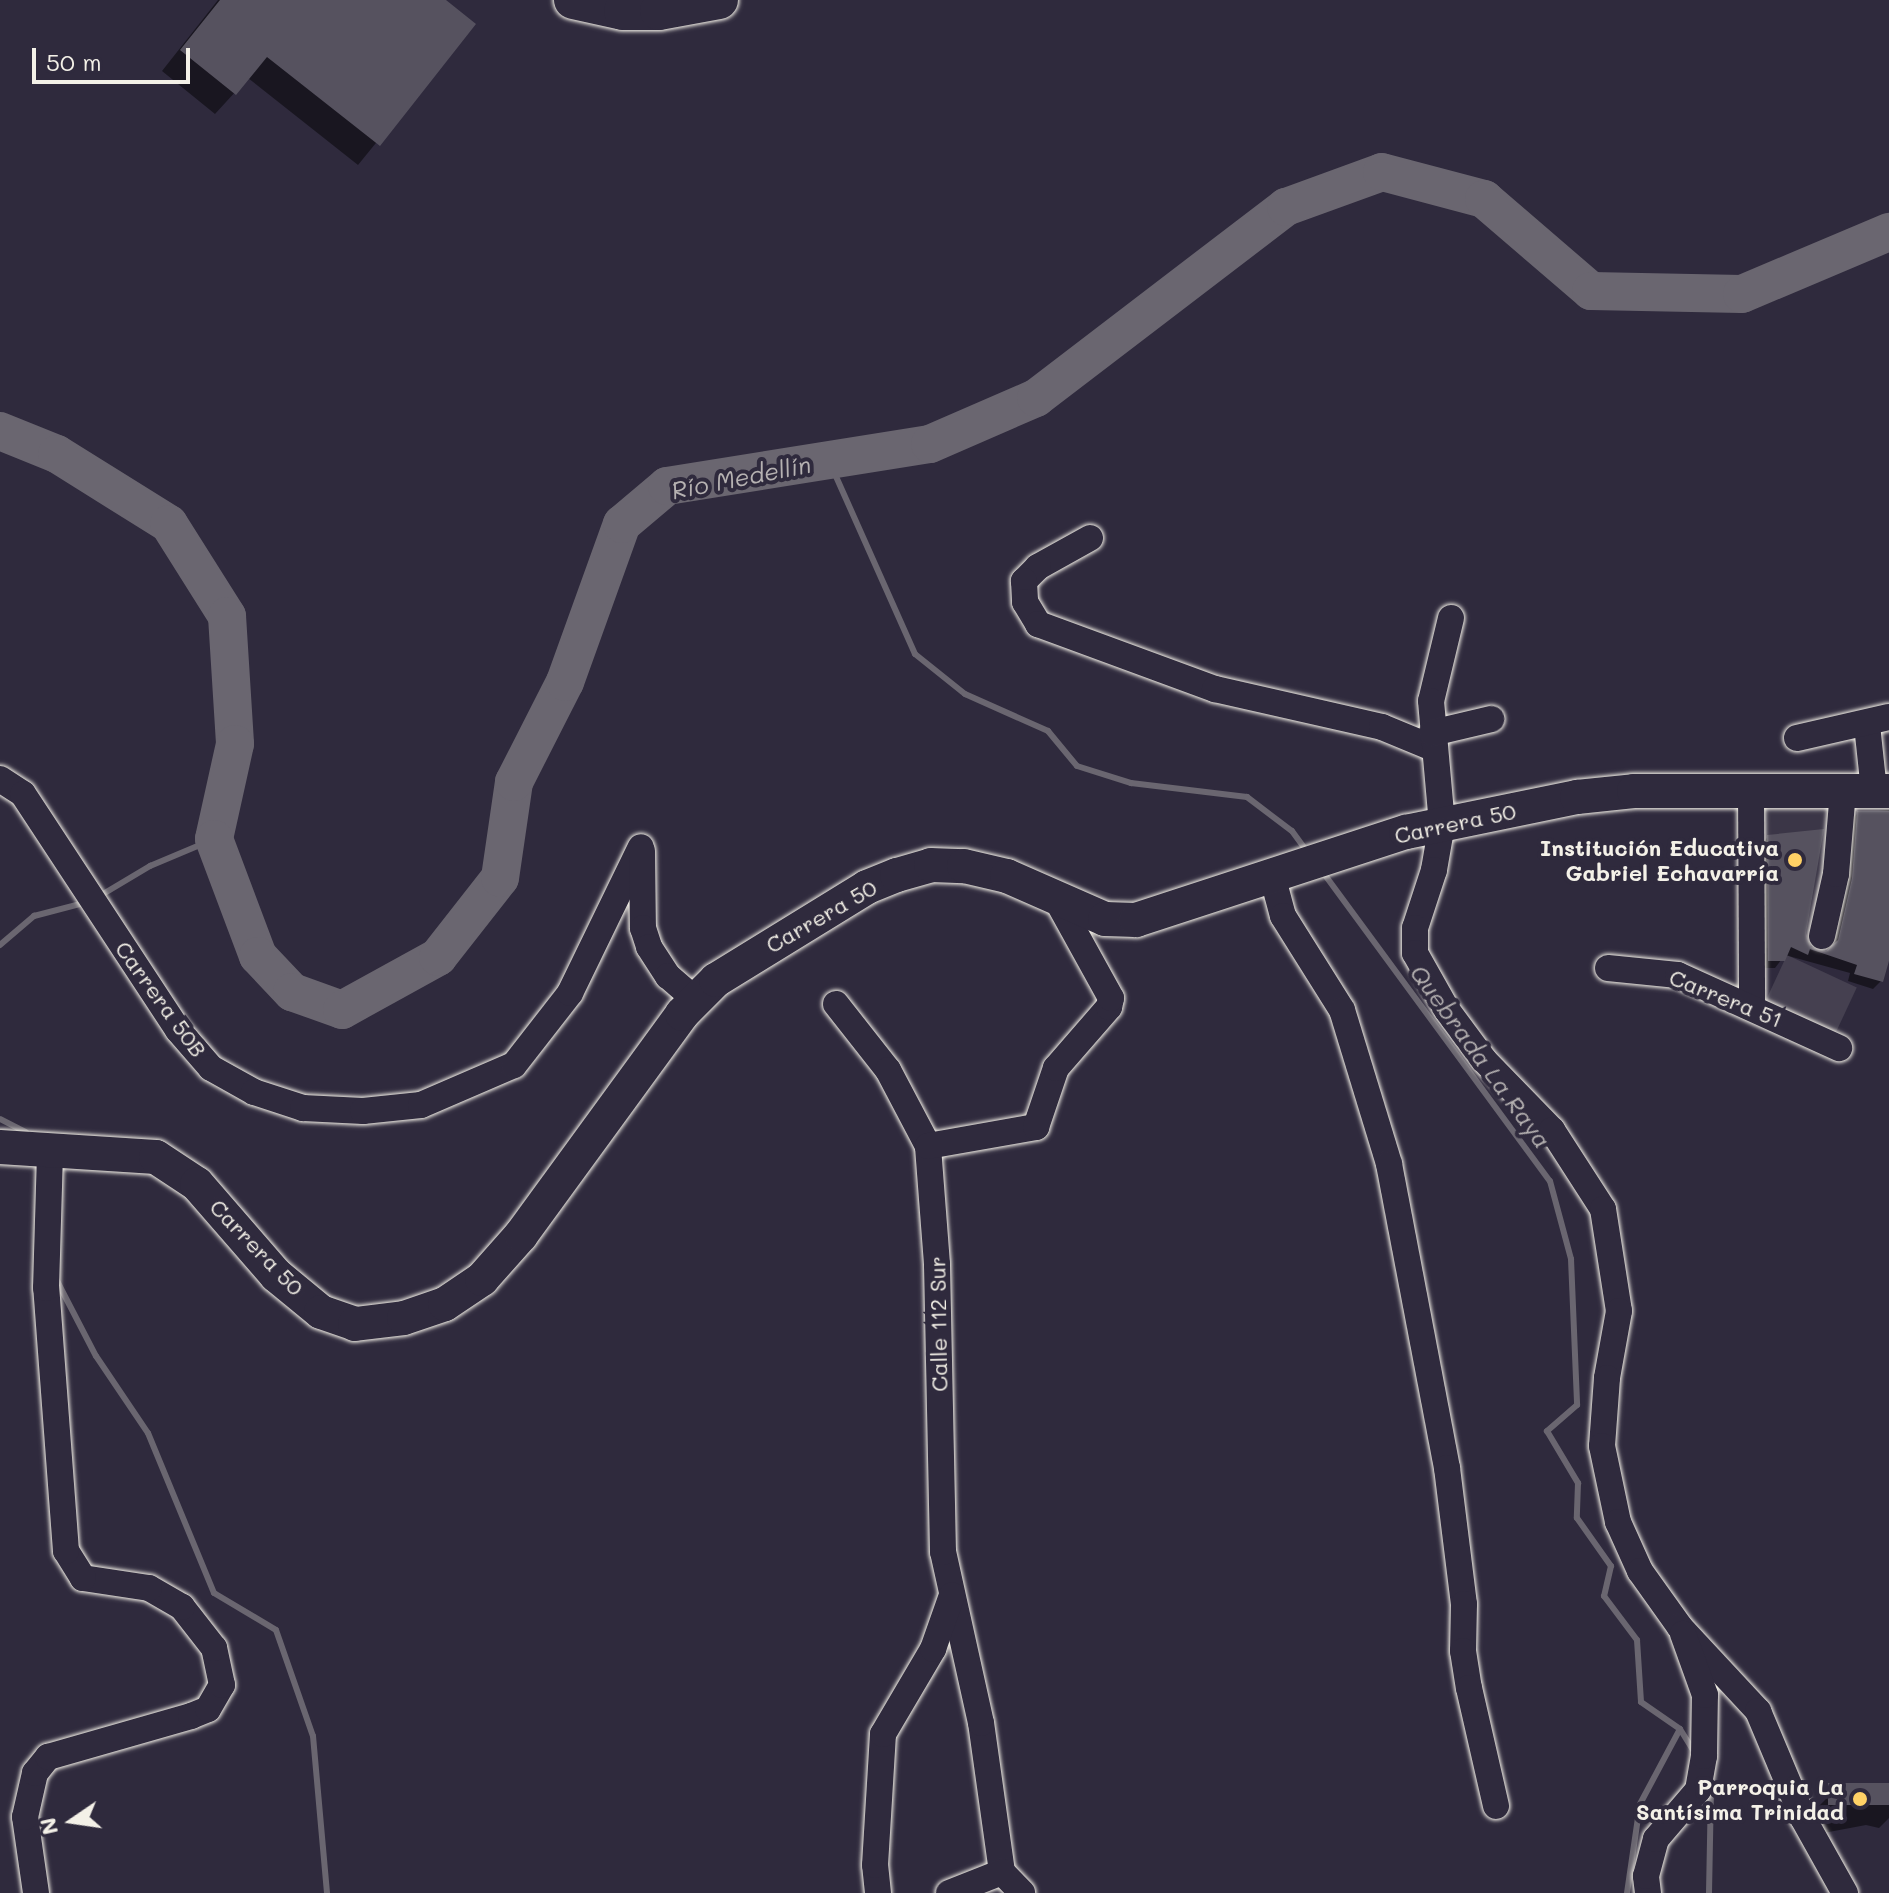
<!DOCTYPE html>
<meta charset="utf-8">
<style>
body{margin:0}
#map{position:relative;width:1889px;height:1893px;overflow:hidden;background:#2f2a3d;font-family:Mali,sans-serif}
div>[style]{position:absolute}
.built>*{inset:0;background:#3b3647}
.green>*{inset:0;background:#454050;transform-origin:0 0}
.shadow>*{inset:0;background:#0007}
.stream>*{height:6px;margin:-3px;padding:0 3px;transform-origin:3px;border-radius:3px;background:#6a6670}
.river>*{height:38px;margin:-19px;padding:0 19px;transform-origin:19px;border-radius:19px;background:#6a6670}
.building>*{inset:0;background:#56525f;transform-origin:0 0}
.roads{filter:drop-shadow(0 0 2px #f4f1e8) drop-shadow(0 0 2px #f4f1e8)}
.minor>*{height:26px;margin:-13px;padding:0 13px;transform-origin:13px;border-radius:13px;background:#2f2a3d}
.major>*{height:34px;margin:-17px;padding:0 17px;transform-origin:17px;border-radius:17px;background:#2f2a3d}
.highway>*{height:38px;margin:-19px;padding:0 19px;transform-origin:19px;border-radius:19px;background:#2f2a3d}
.dots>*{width:22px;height:22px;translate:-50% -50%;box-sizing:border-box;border:4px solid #2f2a3d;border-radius:50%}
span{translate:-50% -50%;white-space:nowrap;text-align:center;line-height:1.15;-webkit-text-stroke:8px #2f2a3d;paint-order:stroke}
.street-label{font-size:22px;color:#f4f1e8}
.poi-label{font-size:22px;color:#f4f1e8;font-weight:700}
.right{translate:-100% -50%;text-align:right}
.water-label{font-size:24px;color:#b6b2b2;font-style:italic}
.north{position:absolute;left:32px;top:1781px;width:80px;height:80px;-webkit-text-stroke:6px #2f2a3d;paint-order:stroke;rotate:257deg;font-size:22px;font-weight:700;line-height:32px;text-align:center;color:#f4f1e8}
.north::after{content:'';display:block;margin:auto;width:28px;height:36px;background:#f4f1e8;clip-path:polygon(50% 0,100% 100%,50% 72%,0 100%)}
.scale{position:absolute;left:32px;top:48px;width:158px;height:36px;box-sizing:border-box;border:4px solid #f4f1e8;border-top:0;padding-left:10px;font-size:24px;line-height:28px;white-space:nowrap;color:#f4f1e8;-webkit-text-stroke:6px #2f2a3d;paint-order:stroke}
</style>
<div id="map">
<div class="built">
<div style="clip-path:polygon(1835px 807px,1830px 882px,1808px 955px,1790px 947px,1761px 948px,1759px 808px)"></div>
</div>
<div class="green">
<div style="left:1787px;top:955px;width:77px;height:54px;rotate:25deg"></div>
</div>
<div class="shadow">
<div style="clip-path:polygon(218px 0,443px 0,473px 24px,358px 165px,248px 78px,215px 114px,162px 71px)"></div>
<div style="clip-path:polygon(1889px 810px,1889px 960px,1881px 981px,1873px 989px,1848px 981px,1850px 973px,1785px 955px,1775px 968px,1761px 968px,1760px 845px,1768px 837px,1809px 949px,1826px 954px,1845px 887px,1850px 821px,1858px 813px)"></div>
<div style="clip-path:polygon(1889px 1785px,1889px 1818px,1879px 1828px,1866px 1825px,1813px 1835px,1810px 1815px,1830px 1795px)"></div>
</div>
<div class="stream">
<div style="left:830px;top:463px;width:209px;rotate:66deg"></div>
<div style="left:915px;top:654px;width:64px;rotate:38.7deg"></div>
<div style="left:965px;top:694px;width:91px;rotate:24deg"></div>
<div style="left:1048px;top:731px;width:45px;rotate:50.4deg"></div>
<div style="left:1077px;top:766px;width:57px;rotate:17.5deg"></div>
<div style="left:1131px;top:783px;width:117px;rotate:6.9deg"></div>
<div style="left:1247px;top:797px;width:56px;rotate:37.1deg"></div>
<div style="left:1292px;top:831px;width:27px;rotate:54deg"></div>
<div style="left:1322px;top:871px;width:385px;rotate:53.7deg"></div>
<div style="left:1550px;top:1181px;width:81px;rotate:74.9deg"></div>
<div style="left:1571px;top:1259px;width:146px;rotate:87.6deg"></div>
<div style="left:1577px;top:1405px;width:40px;rotate:139deg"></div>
<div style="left:1547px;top:1431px;width:61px;rotate:59.2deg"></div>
<div style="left:1578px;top:1483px;width:35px;rotate:92deg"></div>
<div style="left:1577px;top:1518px;width:59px;rotate:54.7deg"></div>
<div style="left:1611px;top:1566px;width:31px;rotate:103deg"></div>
<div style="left:1604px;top:1596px;width:55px;rotate:53.1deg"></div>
<div style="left:1637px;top:1640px;width:62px;rotate:86.3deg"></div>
<div style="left:1641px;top:1702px;width:47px;rotate:34.7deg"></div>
<div style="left:1680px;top:1729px;width:85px;rotate:118.1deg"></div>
<div style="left:1640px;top:1804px;width:90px;rotate:98.3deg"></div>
<div style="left:98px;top:897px;width:61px;rotate:-30.8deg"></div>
<div style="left:150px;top:866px;width:69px;rotate:-22.9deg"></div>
<div style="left:0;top:945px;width:45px;rotate:-40.5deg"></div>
<div style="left:34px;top:916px;width:52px;rotate:-14.6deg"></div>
<div style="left:0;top:1119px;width:29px;rotate:27deg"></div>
<div style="left:55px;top:1277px;width:89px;rotate:62.6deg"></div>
<div style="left:96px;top:1356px;width:93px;rotate:56deg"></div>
<div style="left:148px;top:1433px;width:173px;rotate:67.6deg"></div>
<div style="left:214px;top:1593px;width:72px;rotate:30.8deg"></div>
<div style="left:276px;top:1630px;width:112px;rotate:70.8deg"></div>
<div style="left:313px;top:1736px;width:158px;rotate:84.9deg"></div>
<div style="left:1680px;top:1729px;width:26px;rotate:58deg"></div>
<div style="left:1709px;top:1893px;width:108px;rotate:-88.9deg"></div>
</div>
<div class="river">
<div style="left:0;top:431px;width:61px;rotate:22deg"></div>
<div style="left:57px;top:454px;width:132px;rotate:32deg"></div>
<div style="left:169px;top:524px;width:109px;rotate:57.8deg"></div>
<div style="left:227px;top:616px;width:128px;rotate:86.4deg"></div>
<div style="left:235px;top:744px;width:97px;rotate:102.5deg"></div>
<div style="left:214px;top:839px;width:125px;rotate:69.4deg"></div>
<div style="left:258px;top:956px;width:50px;rotate:46.6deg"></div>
<div style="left:292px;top:992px;width:53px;rotate:19.8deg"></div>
<div style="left:342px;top:1010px;width:110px;rotate:-28.9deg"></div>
<div style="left:438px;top:957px;width:100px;rotate:-51.9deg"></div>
<div style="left:500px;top:878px;width:97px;rotate:-81.7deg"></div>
<div style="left:514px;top:782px;width:112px;rotate:-63deg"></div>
<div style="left:565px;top:682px;width:168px;rotate:-70.2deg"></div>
<div style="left:622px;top:524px;width:59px;rotate:-40.2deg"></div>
<div style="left:667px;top:486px;width:266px;rotate:-9.1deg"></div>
<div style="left:930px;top:444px;width:116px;rotate:-23.5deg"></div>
<div style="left:1036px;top:398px;width:315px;rotate:-37.4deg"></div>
<div style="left:1286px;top:207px;width:102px;rotate:-20deg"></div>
<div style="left:1382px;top:172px;width:106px;rotate:14.8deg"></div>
<div style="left:1484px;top:199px;width:141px;rotate:40.7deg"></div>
<div style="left:1591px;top:291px;width:151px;rotate:1.1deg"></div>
<div style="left:1742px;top:294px;width:160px;rotate:-22.9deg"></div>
</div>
<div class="building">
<div style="clip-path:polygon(220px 0,446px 0,476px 24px,380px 146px,267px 57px,236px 95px,180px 50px)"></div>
<div style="clip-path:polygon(1857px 811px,1889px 811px,1889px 961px,1883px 982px,1854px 974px,1857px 965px,1810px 949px,1808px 955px,1791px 947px,1785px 961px,1768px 961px,1767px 835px,1824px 829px,1806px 933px,1811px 947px,1826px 951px,1838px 940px,1852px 878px)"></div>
<div style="left:1889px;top:1783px;width:22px;height:61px;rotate:90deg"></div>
</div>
<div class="roads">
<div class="minor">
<div style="left:1090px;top:538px;width:60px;rotate:150.9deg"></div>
<div style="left:1038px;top:567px;width:20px;rotate:135deg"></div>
<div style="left:1024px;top:581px;width:21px;rotate:87deg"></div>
<div style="left:1025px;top:602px;width:26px;rotate:59deg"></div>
<div style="left:1038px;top:624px;width:189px;rotate:20.2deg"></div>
<div style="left:1215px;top:689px;width:171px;rotate:12.8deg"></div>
<div style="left:1382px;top:727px;width:55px;rotate:22.4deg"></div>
<div style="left:1451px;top:618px;width:85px;rotate:103.5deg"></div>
<div style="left:1431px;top:701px;width:123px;rotate:84.9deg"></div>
<div style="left:1442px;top:824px;width:47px;rotate:99.9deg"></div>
<div style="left:1434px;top:870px;width:61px;rotate:108.1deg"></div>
<div style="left:1415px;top:928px;width:25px;rotate:90deg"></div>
<div style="left:1415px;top:953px;width:65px;rotate:60.7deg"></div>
<div style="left:1447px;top:1010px;width:62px;rotate:53.5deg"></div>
<div style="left:1484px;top:1060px;width:98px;rotate:45.8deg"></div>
<div style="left:1552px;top:1130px;width:94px;rotate:57.2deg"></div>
<div style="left:1603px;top:1209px;width:103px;rotate:81.1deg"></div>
<div style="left:1619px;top:1311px;width:68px;rotate:100.2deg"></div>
<div style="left:1607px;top:1378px;width:68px;rotate:94.2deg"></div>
<div style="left:1602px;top:1446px;width:78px;rotate:78.1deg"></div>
<div style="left:1618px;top:1522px;width:54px;rotate:65.8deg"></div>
<div style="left:1640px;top:1571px;width:69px;rotate:54.5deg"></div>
<div style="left:1680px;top:1627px;width:115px;rotate:47.1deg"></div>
<div style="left:1758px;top:1711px;width:116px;rotate:67.2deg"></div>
<div style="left:1803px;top:1818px;width:86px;rotate:60.8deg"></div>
<div style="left:1867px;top:725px;width:66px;rotate:83.9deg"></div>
<div style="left:1432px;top:733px;width:61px;rotate:-13.3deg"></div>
<div style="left:1797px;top:738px;width:94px;rotate:-12.9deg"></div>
<div style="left:0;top:779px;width:27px;rotate:33deg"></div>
<div style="left:23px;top:794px;width:282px;rotate:56.7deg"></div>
<div style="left:178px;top:1030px;width:50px;rotate:49deg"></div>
<div style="left:211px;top:1068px;width:49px;rotate:29.2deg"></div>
<div style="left:254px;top:1092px;width:52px;rotate:18.1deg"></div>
<div style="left:303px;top:1108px;width:60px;rotate:2.9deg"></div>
<div style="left:363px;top:1111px;width:58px;rotate:-5.9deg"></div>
<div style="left:421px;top:1105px;width:101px;rotate:-23.3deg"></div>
<div style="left:514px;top:1065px;width:91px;rotate:-52.1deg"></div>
<div style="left:570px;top:993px;width:162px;rotate:-64.1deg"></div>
<div style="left:1751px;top:791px;width:213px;rotate:89.7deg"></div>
<div style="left:642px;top:851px;width:77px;rotate:89.3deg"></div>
<div style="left:643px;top:928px;width:20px;rotate:72deg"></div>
<div style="left:649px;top:947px;width:35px;rotate:57deg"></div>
<div style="left:668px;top:976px;width:37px;rotate:41deg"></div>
<div style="left:1272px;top:875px;width:42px;rotate:75deg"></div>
<div style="left:1283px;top:916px;width:111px;rotate:57.9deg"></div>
<div style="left:1342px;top:1010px;width:161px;rotate:73deg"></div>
<div style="left:1389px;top:1164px;width:309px;rotate:79.2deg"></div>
<div style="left:1447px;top:1468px;width:137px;rotate:82.9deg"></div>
<div style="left:1464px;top:1604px;width:47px;rotate:91.2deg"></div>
<div style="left:1463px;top:1651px;width:37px;rotate:81deg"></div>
<div style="left:1469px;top:1688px;width:121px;rotate:77.1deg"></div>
<div style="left:1822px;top:936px;width:64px;rotate:-77.3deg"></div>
<div style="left:1836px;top:874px;width:84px;rotate:-85.2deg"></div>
<div style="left:1608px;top:968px;width:70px;rotate:5.7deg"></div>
<div style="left:1678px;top:975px;width:177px;rotate:24.4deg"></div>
<div style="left:836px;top:1004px;width:84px;rotate:51.8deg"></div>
<div style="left:888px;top:1070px;width:86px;rotate:62.2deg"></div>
<div style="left:1002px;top:1872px;width:150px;rotate:-98deg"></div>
<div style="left:981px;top:1723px;width:175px;rotate:-102.5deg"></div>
<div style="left:943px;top:1552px;width:288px;rotate:-91.2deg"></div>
<div style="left:937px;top:1264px;width:118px;rotate:-94.4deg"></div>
<div style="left:928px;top:1146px;width:110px;rotate:-10deg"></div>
<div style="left:1036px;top:1127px;width:62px;rotate:-71.3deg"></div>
<div style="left:1056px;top:1068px;width:81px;rotate:-49deg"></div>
<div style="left:1109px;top:1007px;width:9px;rotate:-77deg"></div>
<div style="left:1111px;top:998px;width:112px;rotate:-118.9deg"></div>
<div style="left:1002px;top:1872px;width:29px;rotate:46deg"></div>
<div style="left:36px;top:1893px;width:77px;rotate:-98.2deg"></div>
<div style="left:25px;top:1817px;width:45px;rotate:-77.2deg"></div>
<div style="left:35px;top:1773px;width:21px;rotate:-51deg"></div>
<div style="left:48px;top:1757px;width:149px;rotate:-16deg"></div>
<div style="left:191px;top:1716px;width:18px;rotate:-22deg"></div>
<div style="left:208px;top:1709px;width:28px;rotate:-60deg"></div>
<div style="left:222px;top:1685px;width:38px;rotate:-102deg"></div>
<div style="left:214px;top:1648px;width:52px;rotate:-128deg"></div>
<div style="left:182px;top:1607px;width:38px;rotate:-150deg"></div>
<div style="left:149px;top:1588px;width:67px;rotate:-171.4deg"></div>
<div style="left:83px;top:1578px;width:32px;rotate:-122deg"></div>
<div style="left:66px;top:1551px;width:264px;rotate:-94.3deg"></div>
<div style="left:46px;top:1288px;width:137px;rotate:-88.3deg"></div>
<div style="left:878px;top:1893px;width:28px;rotate:-96deg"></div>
<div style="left:875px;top:1865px;width:131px;rotate:-86.5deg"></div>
<div style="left:883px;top:1734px;width:99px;rotate:-59.5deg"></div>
<div style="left:933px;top:1649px;width:57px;rotate:-70.6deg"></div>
<div style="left:949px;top:1893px;width:57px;rotate:-21.6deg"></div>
<div style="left:1648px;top:1893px;width:17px;rotate:-97deg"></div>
<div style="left:1646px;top:1876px;width:38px;rotate:-75deg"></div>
<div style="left:1656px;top:1839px;width:65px;rotate:-49.4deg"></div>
<div style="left:1698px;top:1790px;width:35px;rotate:-80deg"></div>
<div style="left:1704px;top:1756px;width:61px;rotate:-89.1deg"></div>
<div style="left:1705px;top:1695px;width:65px;rotate:-109.8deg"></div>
</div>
<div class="major">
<div style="left:0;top:1147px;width:156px;rotate:3.7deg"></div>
<div style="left:156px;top:1157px;width:49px;rotate:33.4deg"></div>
<div style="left:197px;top:1184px;width:121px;rotate:49deg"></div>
<div style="left:276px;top:1275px;width:58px;rotate:39.4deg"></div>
<div style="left:321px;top:1312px;width:36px;rotate:19deg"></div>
<div style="left:355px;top:1324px;width:49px;rotate:-7deg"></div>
<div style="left:404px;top:1318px;width:43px;rotate:-18.9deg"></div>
<div style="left:445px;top:1304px;width:45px;rotate:-34deg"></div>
<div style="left:482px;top:1279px;width:59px;rotate:-48.4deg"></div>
<div style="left:521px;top:1235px;width:273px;rotate:-53.9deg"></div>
<div style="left:682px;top:1014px;width:48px;rotate:-45deg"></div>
<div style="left:716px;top:980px;width:177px;rotate:-31.6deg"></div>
<div style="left:867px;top:887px;width:32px;rotate:-22deg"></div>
<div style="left:897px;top:875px;width:35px;rotate:-16deg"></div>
<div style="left:931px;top:865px;width:33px;rotate:2deg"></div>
<div style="left:964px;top:866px;width:44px;rotate:13.1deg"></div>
<div style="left:1007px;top:876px;width:107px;rotate:23.7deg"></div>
<div style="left:1105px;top:919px;width:31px;rotate:2deg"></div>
<div style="left:1136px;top:920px;width:284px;rotate:-18.1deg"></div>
<div style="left:1406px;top:832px;width:175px;rotate:-11.6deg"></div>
<div style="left:1577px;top:797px;width:57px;rotate:-6deg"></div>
<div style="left:1634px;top:791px;width:255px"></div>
</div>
<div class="highway">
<div style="left:573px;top:0;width:51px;rotate:12.4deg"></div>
<div style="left:623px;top:11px;width:36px"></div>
<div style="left:659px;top:11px;width:61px;rotate:-10.4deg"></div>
</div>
</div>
<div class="dots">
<div style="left:1795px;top:860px;background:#ffd166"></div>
<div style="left:1860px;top:1799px;background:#ffd166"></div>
</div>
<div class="street-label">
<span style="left:1455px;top:823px;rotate:-12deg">Carrera 50</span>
<span style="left:821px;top:916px;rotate:-30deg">Carrera 50</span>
<span style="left:1726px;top:998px;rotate:22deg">Carrera 51</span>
<span style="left:161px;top:999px;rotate:54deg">Carrera 50B</span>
<span style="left:257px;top:1247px;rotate:46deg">Carrera 50</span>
<span style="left:938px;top:1324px;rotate:-91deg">Calle 112 Sur</span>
</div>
<div class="poi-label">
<span class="right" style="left:1779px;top:860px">Institución Educativa<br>Gabriel Echavarría</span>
<span class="right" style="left:1844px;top:1799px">Parroquia La<br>Santísima Trinidad</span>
</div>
<div class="water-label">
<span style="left:741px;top:477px;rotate:-11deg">Río Medellín</span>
<span style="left:1481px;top:1056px;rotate:54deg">Quebrada La Raya</span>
</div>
<div class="north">N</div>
<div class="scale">50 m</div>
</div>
